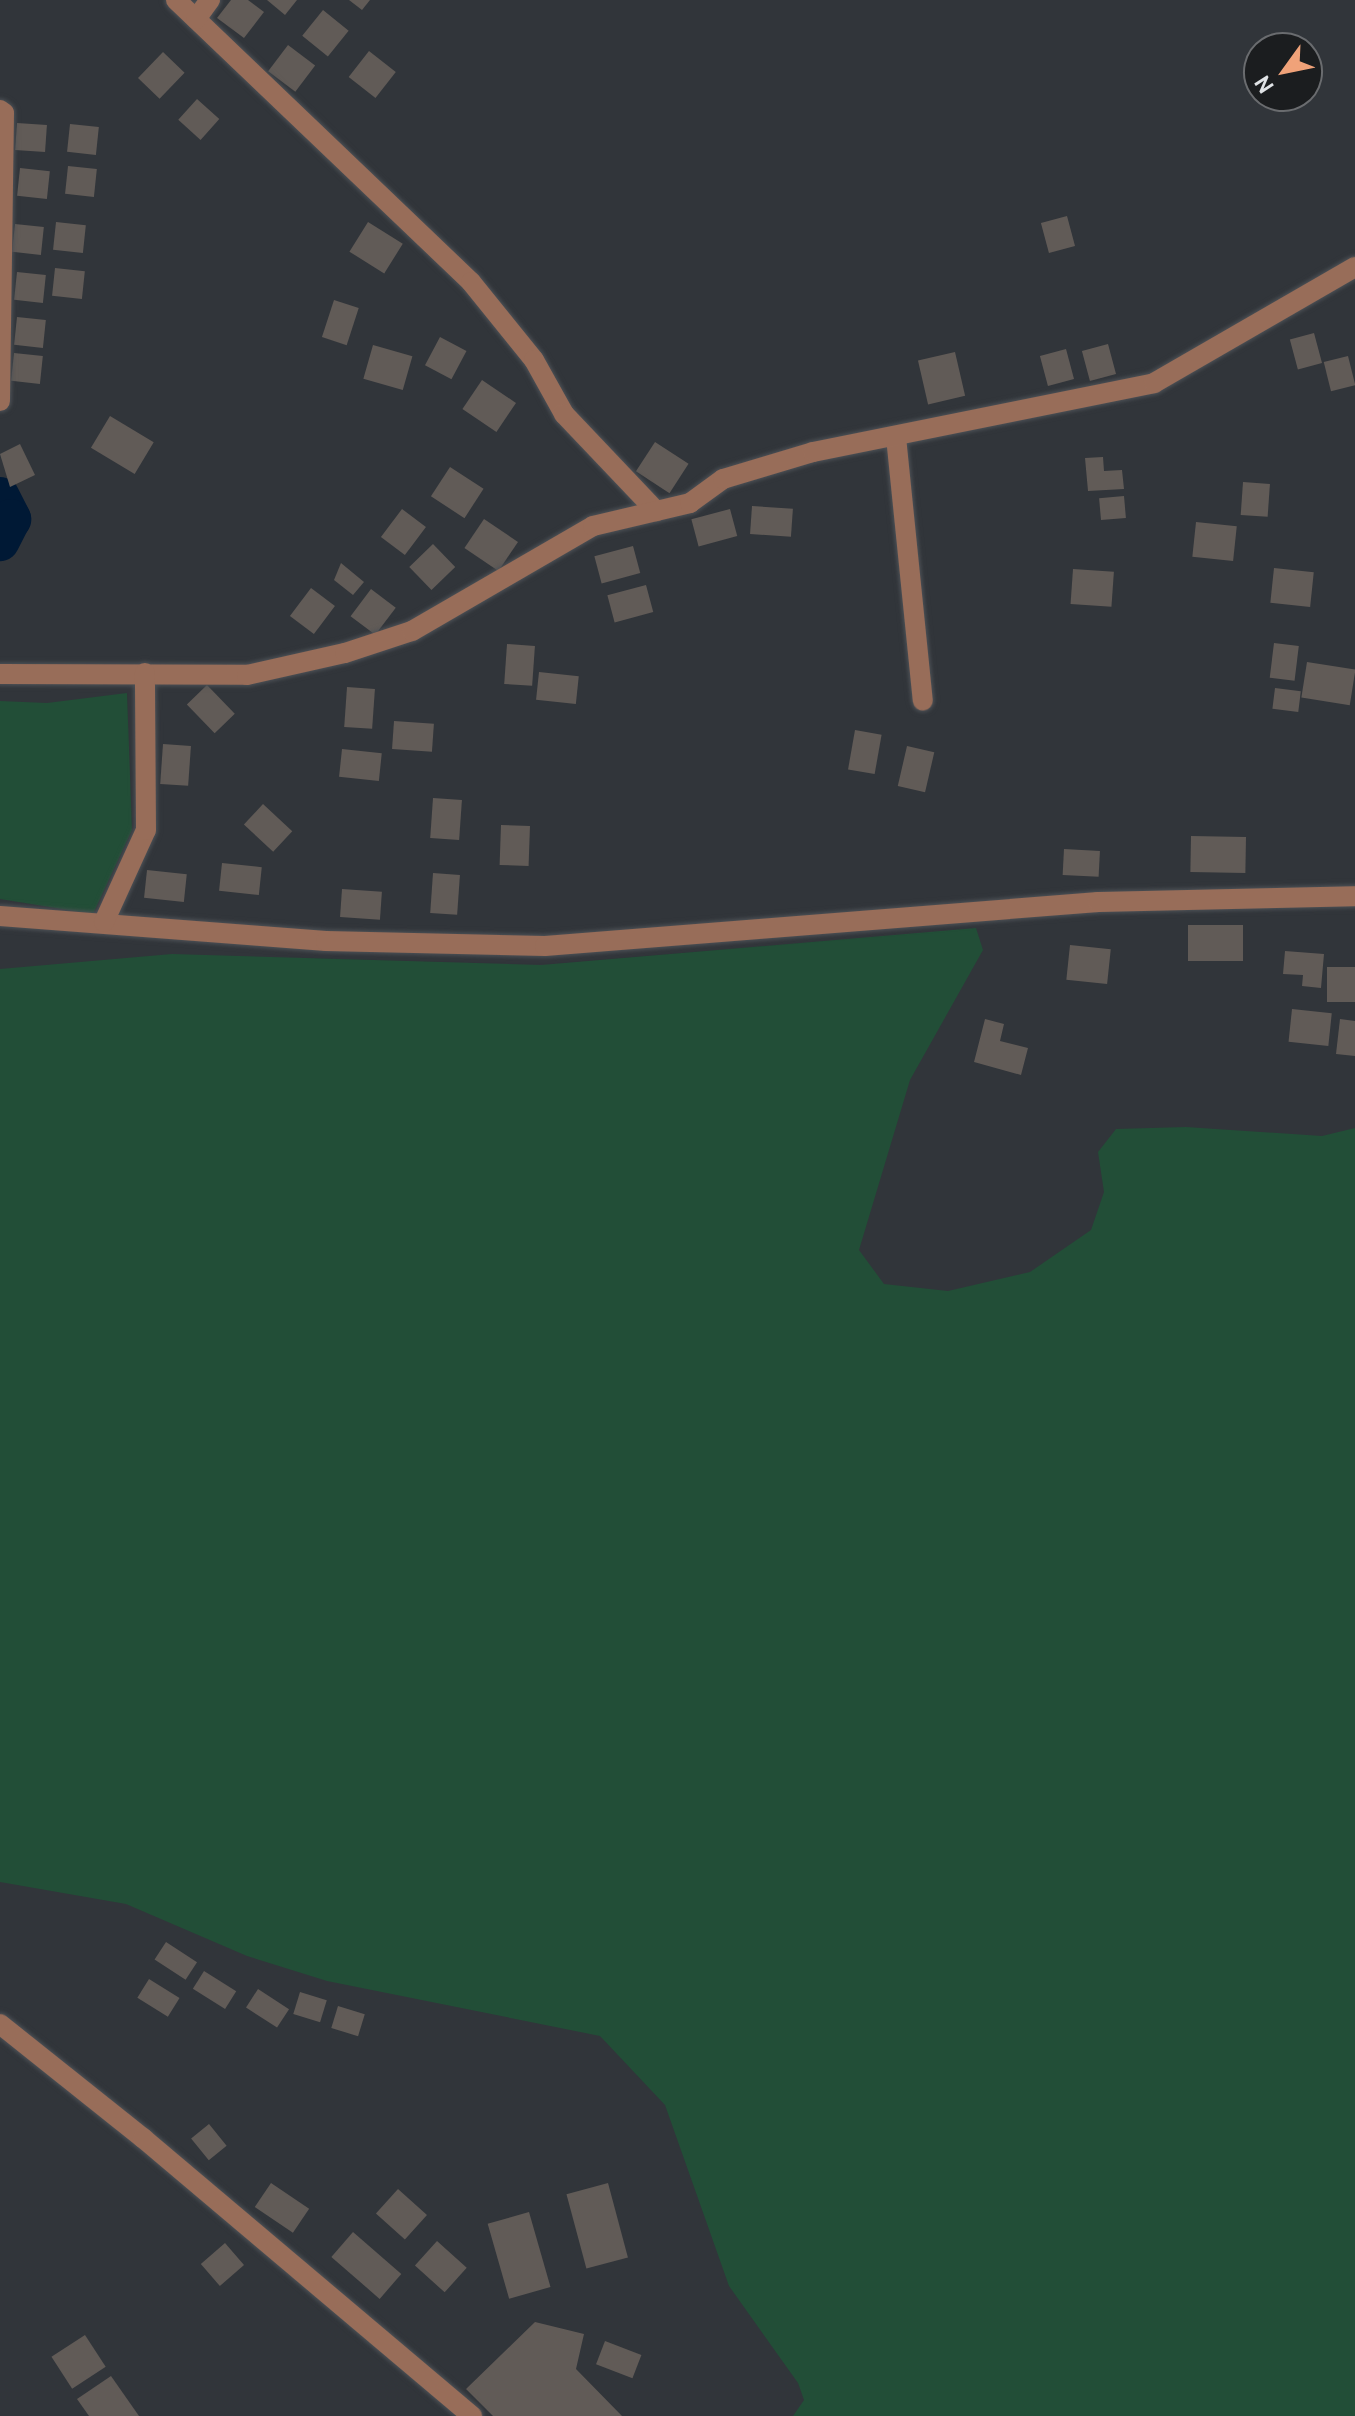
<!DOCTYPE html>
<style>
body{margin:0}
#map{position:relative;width:1355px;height:2416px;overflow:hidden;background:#31353a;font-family:Cabin,sans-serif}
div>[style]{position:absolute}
.green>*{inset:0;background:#224e37}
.river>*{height:40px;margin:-20px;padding:0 20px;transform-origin:20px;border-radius:20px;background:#001935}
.building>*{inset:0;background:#615b57;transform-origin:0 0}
.roads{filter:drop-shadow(0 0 2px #4d5156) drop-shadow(0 0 2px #4d5156)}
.minor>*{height:20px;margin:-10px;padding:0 10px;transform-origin:10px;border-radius:10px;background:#986d59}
span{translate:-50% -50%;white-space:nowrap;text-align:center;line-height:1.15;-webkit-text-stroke:8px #1b1d1f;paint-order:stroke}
.north{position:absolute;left:1243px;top:32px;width:80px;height:80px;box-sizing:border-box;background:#1b1d1f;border:2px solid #6a6c6f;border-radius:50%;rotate:237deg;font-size:22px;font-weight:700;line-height:32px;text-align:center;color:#e0e3e6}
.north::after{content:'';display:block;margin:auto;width:28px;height:36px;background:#f0a279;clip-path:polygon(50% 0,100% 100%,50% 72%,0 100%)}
</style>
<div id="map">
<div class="green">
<div style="clip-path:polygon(127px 693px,132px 830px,93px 914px,0 899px,0 701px,47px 703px)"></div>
<div style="clip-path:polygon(976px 928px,983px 950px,910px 1080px,859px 1250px,884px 1284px,948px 1291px,1030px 1272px,1091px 1230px,1104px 1192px,1098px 1152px,1116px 1129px,1186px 1127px,1322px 1136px,1355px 1128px,1355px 2416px,793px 2416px,804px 2400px,798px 2383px,729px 2286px,665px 2105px,600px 2036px,327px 1981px,247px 1956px,126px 1904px,0 1882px,0 969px,172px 954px,541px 965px)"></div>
</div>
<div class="river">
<div style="left:0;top:497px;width:25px;rotate:63deg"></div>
<div style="left:11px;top:519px;width:25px;rotate:117deg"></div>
</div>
<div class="building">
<div style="clip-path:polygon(231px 0,248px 0,264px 12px,244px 38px,217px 18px)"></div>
<div style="clip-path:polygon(267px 0,297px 0,285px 15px)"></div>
<div style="clip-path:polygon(349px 0,370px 0,362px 10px)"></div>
<div style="left:323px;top:10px;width:33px;height:33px;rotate:39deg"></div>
<div style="left:288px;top:45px;width:34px;height:33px;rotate:37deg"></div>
<div style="left:369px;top:51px;width:34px;height:33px;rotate:38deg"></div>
<div style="left:163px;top:52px;width:30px;height:36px;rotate:44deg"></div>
<div style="left:197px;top:99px;width:30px;height:28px;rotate:42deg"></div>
<div style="left:17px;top:123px;width:30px;height:27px;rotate:4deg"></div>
<div style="left:70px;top:124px;width:29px;height:28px;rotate:6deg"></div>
<div style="left:68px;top:166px;width:29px;height:28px;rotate:6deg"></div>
<div style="left:20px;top:168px;width:30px;height:28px;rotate:6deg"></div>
<div style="left:1067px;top:216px;width:31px;height:27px;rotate:75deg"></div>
<div style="left:56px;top:222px;width:30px;height:28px;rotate:6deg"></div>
<div style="left:368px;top:222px;width:41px;height:35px;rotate:32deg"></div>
<div style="left:15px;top:224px;width:29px;height:28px;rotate:6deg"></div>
<div style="left:55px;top:268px;width:30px;height:28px;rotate:6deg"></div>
<div style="left:17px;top:272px;width:29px;height:28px;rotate:6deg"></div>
<div style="left:334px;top:300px;width:26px;height:39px;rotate:18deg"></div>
<div style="left:17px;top:317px;width:29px;height:28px;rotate:6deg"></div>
<div style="left:1314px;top:333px;width:31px;height:25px;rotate:75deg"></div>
<div style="left:440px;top:337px;width:30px;height:32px;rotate:28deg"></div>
<div style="left:1108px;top:344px;width:31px;height:27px;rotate:75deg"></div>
<div style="left:373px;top:345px;width:41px;height:35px;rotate:16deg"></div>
<div style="left:1066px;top:349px;width:31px;height:27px;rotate:75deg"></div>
<div style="left:955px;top:352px;width:45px;height:38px;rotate:77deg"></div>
<div style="left:14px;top:353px;width:29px;height:28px;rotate:6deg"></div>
<div style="left:1348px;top:356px;width:30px;height:25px;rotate:76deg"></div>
<div style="left:482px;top:380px;width:41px;height:35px;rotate:34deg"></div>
<div style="left:110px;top:416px;width:51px;height:37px;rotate:31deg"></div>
<div style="left:655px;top:442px;width:40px;height:35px;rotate:33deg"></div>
<div style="clip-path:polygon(20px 444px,35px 475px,10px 487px,0 454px)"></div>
<div style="clip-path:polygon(1103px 457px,1104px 471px,1122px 470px,1124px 489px,1088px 491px,1085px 458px)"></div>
<div style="left:450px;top:467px;width:40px;height:35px;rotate:33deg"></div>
<div style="left:1243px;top:482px;width:27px;height:33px;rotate:4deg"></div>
<div style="left:1124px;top:496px;width:22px;height:25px;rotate:85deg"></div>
<div style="left:752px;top:506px;width:41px;height:28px;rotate:4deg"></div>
<div style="left:402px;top:509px;width:30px;height:35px;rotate:37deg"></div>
<div style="left:730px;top:509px;width:28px;height:40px;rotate:75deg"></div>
<div style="left:484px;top:519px;width:41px;height:35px;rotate:34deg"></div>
<div style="left:1196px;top:522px;width:41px;height:35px;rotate:6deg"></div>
<div style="left:433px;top:544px;width:32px;height:33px;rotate:46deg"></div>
<div style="left:633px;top:546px;width:28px;height:40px;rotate:75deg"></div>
<div style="clip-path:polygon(341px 563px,364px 582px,353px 595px,334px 580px)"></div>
<div style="left:1274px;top:568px;width:40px;height:35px;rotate:6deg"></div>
<div style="left:1073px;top:569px;width:41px;height:35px;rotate:4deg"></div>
<div style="left:646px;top:585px;width:28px;height:40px;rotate:75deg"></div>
<div style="left:311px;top:588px;width:30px;height:35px;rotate:37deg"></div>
<div style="left:371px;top:589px;width:31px;height:34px;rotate:37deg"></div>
<div style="left:1274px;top:643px;width:25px;height:35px;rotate:7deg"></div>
<div style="left:507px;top:644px;width:28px;height:40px;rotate:4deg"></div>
<div style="left:1307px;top:662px;width:49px;height:36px;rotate:9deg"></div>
<div style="left:539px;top:672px;width:40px;height:28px;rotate:6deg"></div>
<div style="left:207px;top:685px;width:40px;height:28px;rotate:46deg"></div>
<div style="left:347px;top:687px;width:28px;height:40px;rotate:4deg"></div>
<div style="left:1275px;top:688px;width:26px;height:21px;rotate:7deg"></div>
<div style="left:394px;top:721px;width:40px;height:28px;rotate:4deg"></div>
<div style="left:855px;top:730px;width:27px;height:40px;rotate:10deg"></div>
<div style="left:163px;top:744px;width:28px;height:40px;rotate:4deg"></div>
<div style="left:907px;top:746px;width:28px;height:41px;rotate:13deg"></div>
<div style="left:342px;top:749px;width:40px;height:28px;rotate:6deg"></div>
<div style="left:433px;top:798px;width:29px;height:40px;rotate:4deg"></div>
<div style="left:263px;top:804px;width:40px;height:28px;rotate:43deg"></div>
<div style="left:501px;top:825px;width:29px;height:40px;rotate:2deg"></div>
<div style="left:1191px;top:836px;width:55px;height:36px;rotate:1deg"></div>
<div style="left:1064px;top:849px;width:36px;height:26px;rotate:3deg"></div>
<div style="left:222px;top:863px;width:40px;height:28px;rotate:6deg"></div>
<div style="left:147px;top:870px;width:40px;height:28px;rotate:6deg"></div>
<div style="left:433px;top:873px;width:27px;height:40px;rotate:4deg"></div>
<div style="left:342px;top:889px;width:40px;height:28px;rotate:4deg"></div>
<div style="left:1188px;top:925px;width:55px;height:36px"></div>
<div style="left:1070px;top:945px;width:41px;height:35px;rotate:6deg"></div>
<div style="clip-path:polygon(1285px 951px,1324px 954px,1321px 988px,1302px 986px,1303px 975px,1283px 974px)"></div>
<div style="left:1327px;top:967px;width:28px;height:35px"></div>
<div style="left:1292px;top:1009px;width:40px;height:33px;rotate:6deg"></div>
<div style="clip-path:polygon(985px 1019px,1004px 1024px,1000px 1041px,1028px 1048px,1021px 1075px,974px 1062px)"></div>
<div style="clip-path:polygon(1340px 1019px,1355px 1021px,1355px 1056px,1336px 1054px)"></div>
<div style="left:166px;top:1942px;width:37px;height:21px;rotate:33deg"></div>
<div style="left:204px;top:1971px;width:38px;height:21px;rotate:32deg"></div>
<div style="left:149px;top:1979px;width:36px;height:22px;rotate:32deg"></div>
<div style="left:258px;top:1989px;width:37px;height:22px;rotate:33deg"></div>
<div style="left:300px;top:1992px;width:28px;height:23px;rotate:17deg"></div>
<div style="left:338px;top:2006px;width:28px;height:23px;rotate:17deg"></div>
<div style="left:209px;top:2124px;width:28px;height:23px;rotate:51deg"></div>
<div style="left:271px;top:2183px;width:46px;height:29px;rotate:34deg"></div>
<div style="left:608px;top:2183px;width:77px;height:43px;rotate:75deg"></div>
<div style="left:398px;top:2189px;width:39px;height:33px;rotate:42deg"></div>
<div style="left:529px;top:2212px;width:78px;height:43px;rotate:74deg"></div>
<div style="left:353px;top:2232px;width:64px;height:33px;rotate:41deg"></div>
<div style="left:437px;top:2241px;width:40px;height:33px;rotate:42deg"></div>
<div style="left:225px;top:2243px;width:29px;height:32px;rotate:49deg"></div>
<div style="clip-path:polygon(535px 2322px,584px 2334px,576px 2369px,622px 2416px,493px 2416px,466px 2389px)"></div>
<div style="left:85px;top:2335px;width:38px;height:40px;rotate:57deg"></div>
<div style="left:605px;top:2341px;width:39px;height:25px;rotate:21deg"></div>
<div style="clip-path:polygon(111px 2376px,139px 2416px,89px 2416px,77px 2399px)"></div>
</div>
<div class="roads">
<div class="minor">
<div style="left:176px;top:0;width:408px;rotate:43.7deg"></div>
<div style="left:471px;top:282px;width:100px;rotate:51.1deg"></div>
<div style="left:534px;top:360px;width:62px;rotate:60.9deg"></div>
<div style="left:564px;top:414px;width:134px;rotate:46.5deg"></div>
<div style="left:196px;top:19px;width:24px;rotate:-54deg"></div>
<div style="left:0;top:110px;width:5px;rotate:37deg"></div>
<div style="left:4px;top:113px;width:288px;rotate:90.8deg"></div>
<div style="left:896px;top:437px;width:265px;rotate:84.2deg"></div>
<div style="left:0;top:674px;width:247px;rotate:0.2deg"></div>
<div style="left:247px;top:675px;width:100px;rotate:-12.7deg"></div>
<div style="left:345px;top:653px;width:71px;rotate:-18.2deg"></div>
<div style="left:412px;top:631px;width:209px;rotate:-30.1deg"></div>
<div style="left:593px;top:526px;width:100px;rotate:-13.3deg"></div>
<div style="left:690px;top:503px;width:41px;rotate:-36deg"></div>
<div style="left:723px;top:479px;width:94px;rotate:-16.7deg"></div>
<div style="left:813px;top:452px;width:348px;rotate:-11.4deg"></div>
<div style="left:1154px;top:383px;width:232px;rotate:-30deg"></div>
<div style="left:0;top:916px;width:327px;rotate:4.4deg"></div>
<div style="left:326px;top:941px;width:219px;rotate:1.3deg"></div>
<div style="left:545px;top:946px;width:555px;rotate:-4.55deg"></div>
<div style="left:1098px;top:902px;width:257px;rotate:-1.3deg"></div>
<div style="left:104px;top:922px;width:101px;rotate:-65.5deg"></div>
<div style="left:146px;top:830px;width:157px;rotate:-90.4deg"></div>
<div style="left:0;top:2024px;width:183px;rotate:38.6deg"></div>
<div style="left:143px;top:2138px;width:431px;rotate:40.2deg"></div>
</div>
</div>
<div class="north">N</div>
</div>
